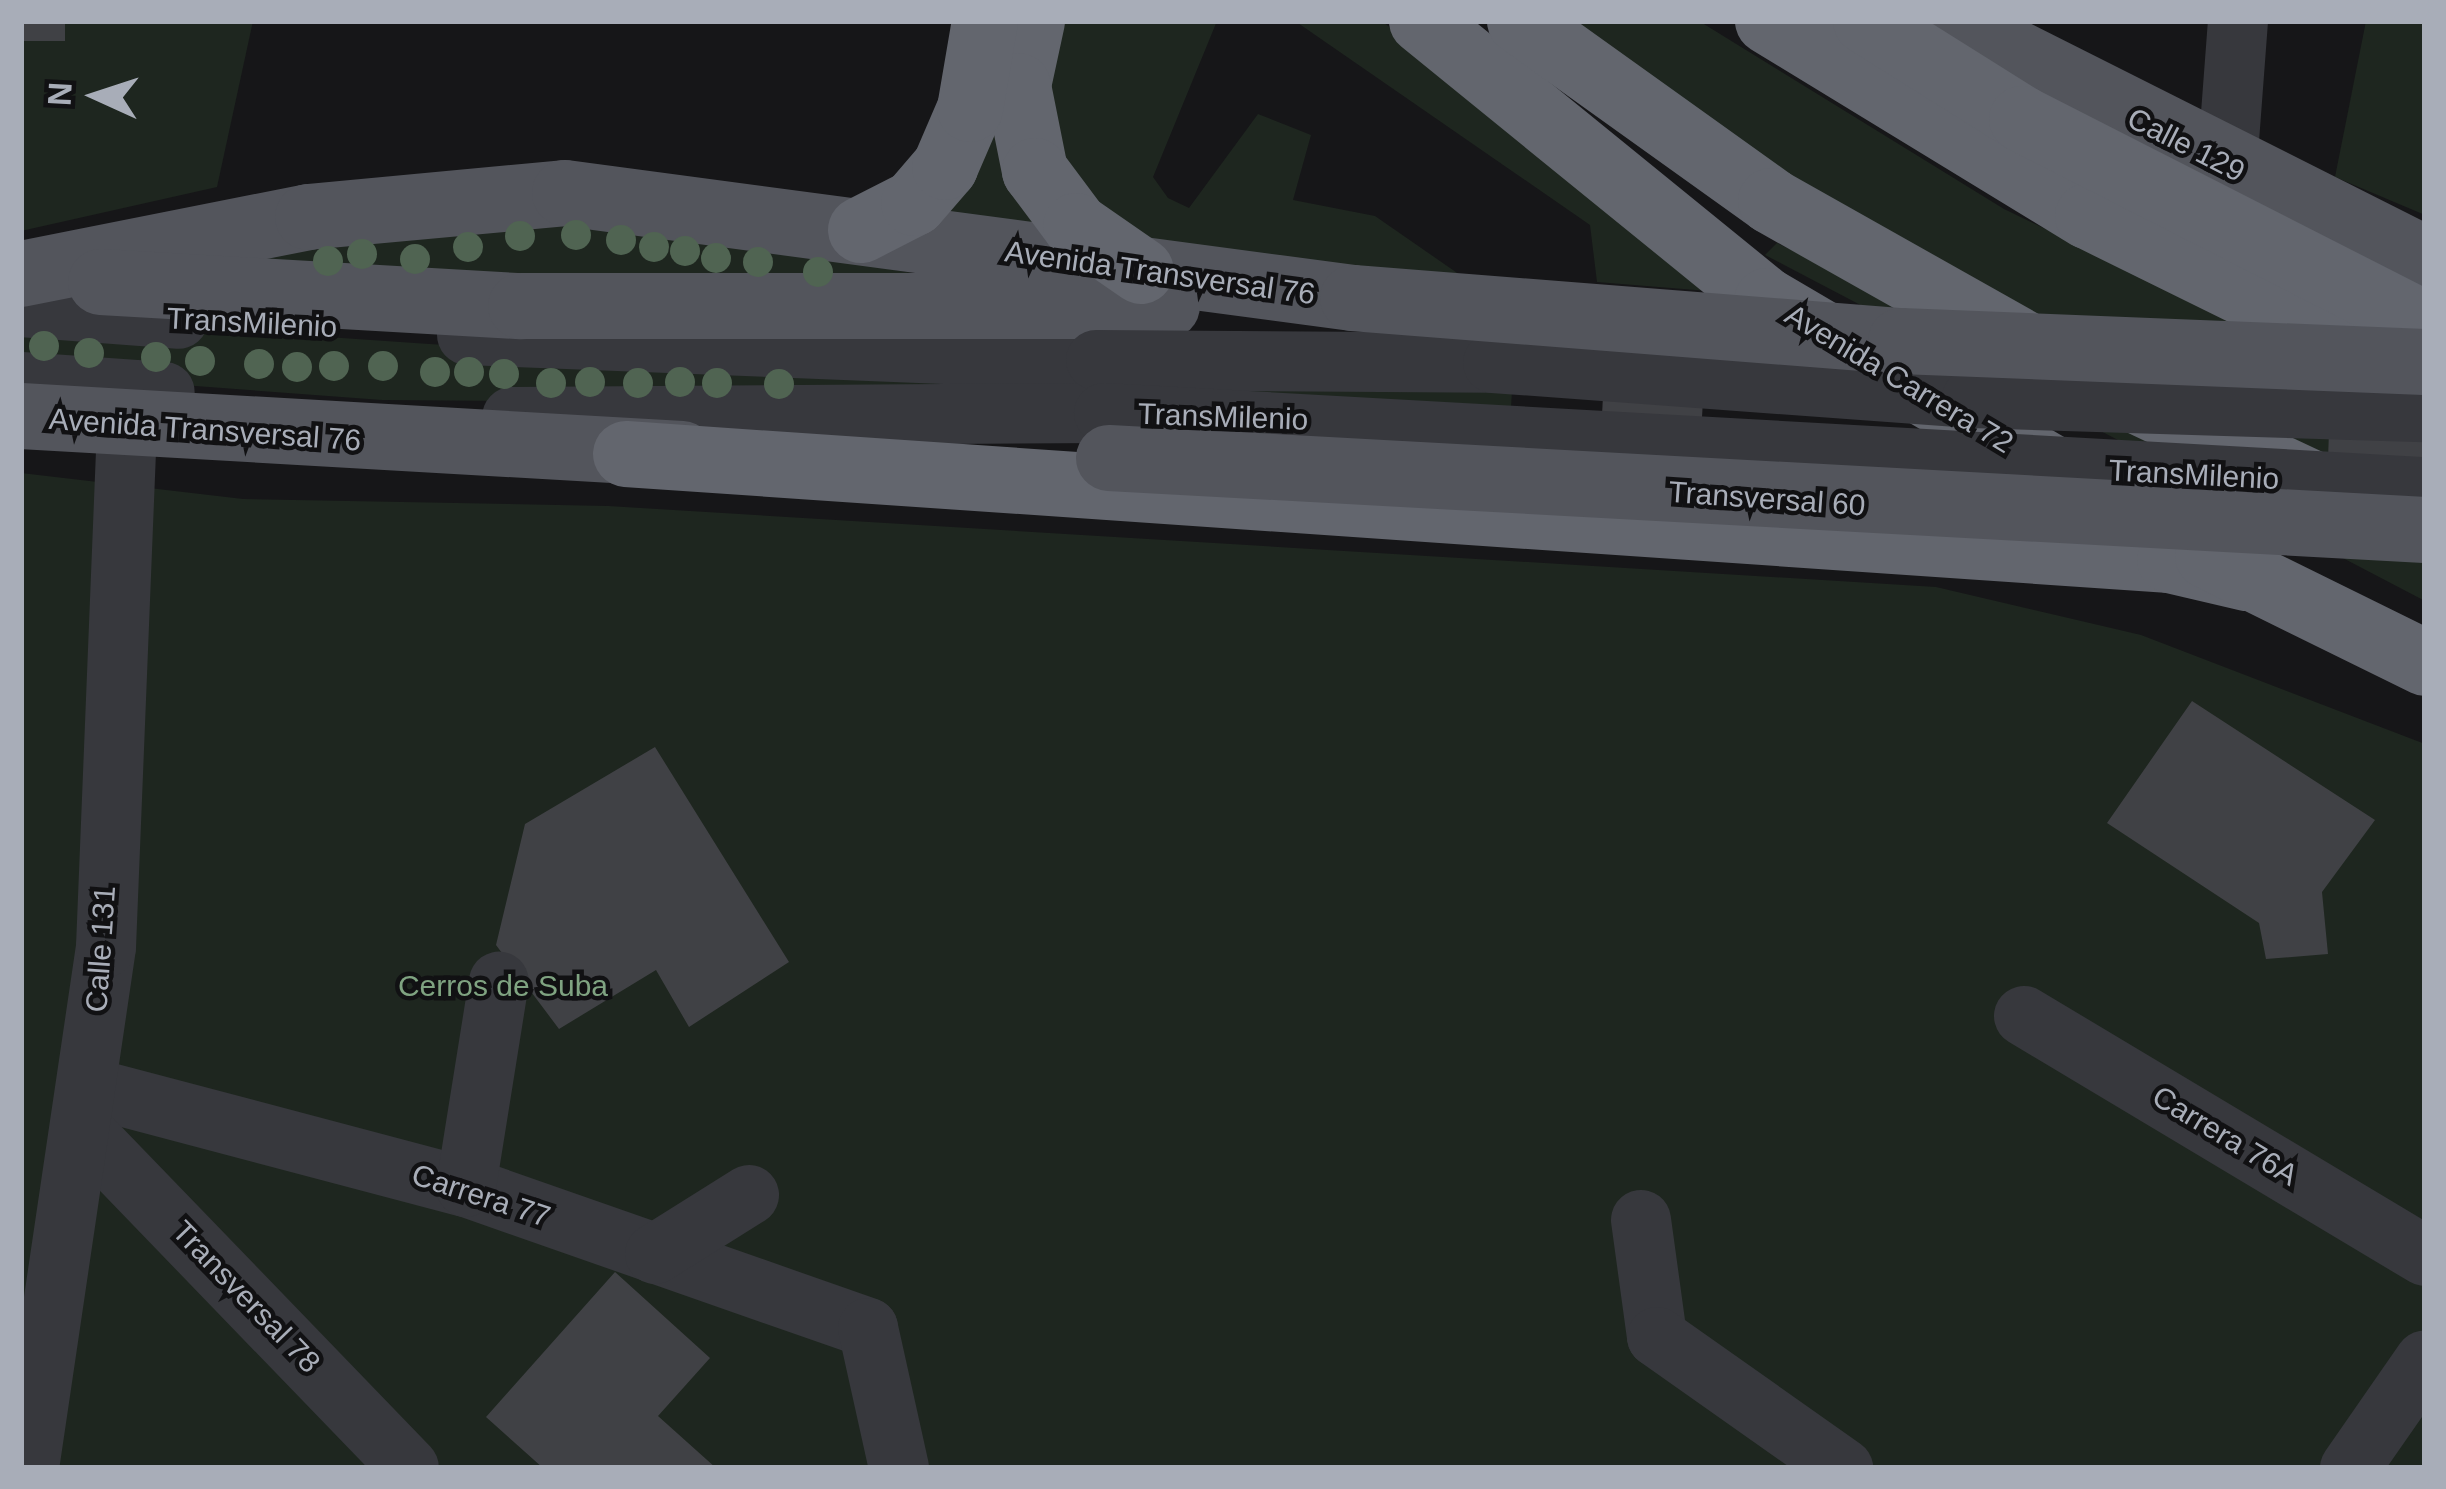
<!DOCTYPE html>
<style>
body{margin:0}
#map{position:relative;width:2446px;height:1489px;overflow:hidden;background:#161618;font-family:Arial,sans-serif}
div>[style]{position:absolute}
.green>*{inset:0;background:#1e261f}
.building>*{inset:0;background:#404145;transform-origin:0 0}
.minor>*{height:60px;margin:-30px;padding:0 30px;transform-origin:30px;border-radius:30px;background:#37383d}
.major>*{height:66px;margin:-33px;padding:0 33px;transform-origin:33px;border-radius:33px;background:#53555c}
.highway>*{height:66px;margin:-33px;padding:0 33px;transform-origin:33px;border-radius:33px;background:#63666e}
.minor-bridge>*{height:60px;margin:-30px;padding:0 30px;transform-origin:30px;border-radius:30px;background:#37383d}
.major-bridge>*{height:66px;margin:-33px;padding:0 33px;transform-origin:33px;border-radius:33px;background:#53555c}
.trees>*{width:30px;height:30px;margin:-15px;border-radius:50%;background:#506452}
span{translate:-50% -50%;white-space:nowrap;text-align:center;line-height:1.15;-webkit-text-stroke:9px #111113;paint-order:stroke}
.street-label{font-size:30px;color:#a8adb8}
.park-label{font-size:30px;color:#7fa381}
.frame{position:absolute;inset:0;border:24px solid #a8adb8;pointer-events:none}
.north{position:absolute;left:36px;top:36px;width:120px;height:120px;-webkit-text-stroke:9px #111113;paint-order:stroke;rotate:273deg;font-size:33px;font-weight:700;line-height:48px;text-align:center;color:#a8adb8}
.north::after{content:'';display:block;margin:auto;width:42px;height:54px;background:#a8adb8;clip-path:polygon(50% 0,100% 100%,50% 72%,0 100%)}
</style>
<div id="map">
<div class="green">
<div style="clip-path:polygon(21px 21px,253px 21px,217px 187px,21px 231px)"></div>
<div style="clip-path:polygon(1048px 21px,1217px 21px,1153px 177px,1168px 198px,1189px 208px,1258px 114px,1311px 135px,1293px 200px,1375px 216px,1463px 277px,1124px 243px,1036px 143px)"></div>
<div style="clip-path:polygon(1295px 21px,1382px 21px,1708px 291px,1597px 282px,1590px 225px)"></div>
<div style="clip-path:polygon(1572px 21px,1699px 21px,2004px 209px,2425px 411px,2425px 510px,1951px 281px,1738px 148px)"></div>
<div style="clip-path:polygon(2366px 21px,2425px 21px,2425px 215px,2335px 177px)"></div>
<div style="clip-path:polygon(998px 95px,1047px 227px,945px 211px)"></div>
<div style="clip-path:polygon(549px 215px,695px 239px,1023px 290px,181px 267px)"></div>
<div style="clip-path:polygon(1777px 243px,2425px 563px,2425px 601px,1765px 255px)"></div>
<div style="clip-path:polygon(21px 316px,606px 356px,1512px 390px,1511px 408px,382px 400px,21px 373px)"></div>
<div style="clip-path:polygon(21px 473px,243px 499px,608px 506px,1936px 587px,2141px 635px,2425px 744px,2425px 1468px,21px 1468px)"></div>
</div>
<div class="building">
<div style="left:21px;top:21px;width:44px;height:20px"></div>
<div style="left:1603px;top:396px;width:100px;height:30px;rotate:3deg"></div>
<div style="left:2329px;top:431px;width:96px;height:28px;rotate:2deg"></div>
<div style="clip-path:polygon(2192px 701px,2375px 820px,2322px 892px,2328px 954px,2266px 959px,2259px 923px,2107px 823px)"></div>
<div style="clip-path:polygon(655px 747px,789px 962px,689px 1027px,656px 970px,559px 1029px,496px 945px,525px 824px)"></div>
<div style="clip-path:polygon(615px 1272px,710px 1358px,658px 1416px,716px 1468px,543px 1468px,486px 1417px)"></div>
</div>
<div class="minor">
<div style="left:2227px;top:167px;width:146px;rotate:-85.7deg"></div>
<div style="left:21px;top:307px;width:158px;rotate:4.3deg"></div>
<div style="left:467px;top:335px;width:629px;rotate:2.28deg"></div>
<div style="left:21px;top:382px;width:144px;rotate:4deg"></div>
<div style="left:512px;top:417px;width:592px;rotate:-0.39deg"></div>
<div style="left:2024px;top:1016px;width:467px;rotate:30.9deg"></div>
<div style="left:87px;top:1087px;width:392px;rotate:14.8deg"></div>
<div style="left:466px;top:1187px;width:426px;rotate:19.3deg"></div>
<div style="left:868px;top:1328px;width:143px;rotate:77.5deg"></div>
<div style="left:81px;top:1128px;width:472px;rotate:46deg"></div>
<div style="left:466px;top:1187px;width:208px;rotate:-80.9deg"></div>
<div style="left:1641px;top:1220px;width:118px;rotate:82.2deg"></div>
<div style="left:1657px;top:1337px;width:228px;rotate:35.2deg"></div>
<div style="left:655px;top:1254px;width:111px;rotate:-32.1deg"></div>
<div style="left:29px;top:1468px;width:527px;rotate:-81.59deg"></div>
<div style="left:106px;top:947px;width:521px;rotate:-87.69deg"></div>
<div style="left:2350px;top:1468px;width:131px;rotate:-55.2deg"></div>
</div>
<div class="major">
<div style="left:1952px;top:21px;width:530px;rotate:26.71deg"></div>
<div style="left:21px;top:274px;width:293px;rotate:-11.2deg"></div>
<div style="left:308px;top:217px;width:258px;rotate:-5.3deg"></div>
<div style="left:565px;top:193px;width:795px;rotate:7.59deg"></div>
<div style="left:101px;top:282px;width:421px;rotate:3.3deg"></div>
<div style="left:521px;top:306px;width:646px"></div>
<div style="left:21px;top:416px;width:662px;rotate:3.29deg"></div>
</div>
<div class="highway">
<div style="left:1032px;top:21px;width:66px;rotate:102.2deg"></div>
<div style="left:1018px;top:86px;width:87px;rotate:78.7deg"></div>
<div style="left:1035px;top:171px;width:69px;rotate:53.3deg"></div>
<div style="left:1076px;top:226px;width:79px;rotate:34.7deg"></div>
<div style="left:1422px;top:21px;width:444px;rotate:39.1deg"></div>
<div style="left:1767px;top:301px;width:346px;rotate:30.4deg"></div>
<div style="left:1520px;top:21px;width:309px;rotate:35.6deg"></div>
<div style="left:1771px;top:201px;width:305px;rotate:29.4deg"></div>
<div style="left:1768px;top:21px;width:375px;rotate:31.4deg"></div>
<div style="left:2088px;top:216px;width:329px;rotate:26.2deg"></div>
<div style="left:1866px;top:21px;width:184px;rotate:32.1deg"></div>
<div style="left:2022px;top:119px;width:452px;rotate:27deg"></div>
<div style="left:861px;top:230px;width:59px;rotate:-27deg"></div>
<div style="left:914px;top:203px;width:48px;rotate:-49.3deg"></div>
<div style="left:945px;top:167px;width:63px;rotate:-66.7deg"></div>
<div style="left:970px;top:109px;width:89px;rotate:-80.3deg"></div>
<div style="left:2129px;top:397px;width:204px;rotate:25.3deg"></div>
<div style="left:626px;top:454px;width:1548px;rotate:3.93deg"></div>
<div style="left:2170px;top:560px;width:79px;rotate:13.2deg"></div>
<div style="left:2208px;top:556px;width:242px;rotate:26.2deg"></div>
</div>
<div class="minor-bridge">
<div style="left:1096px;top:360px;width:397px;rotate:0.4deg"></div>
<div style="left:1493px;top:363px;width:480px;rotate:4.2deg"></div>
<div style="left:1972px;top:398px;width:453px;rotate:1.8deg"></div>
<div style="left:1104px;top:413px;width:1323px;rotate:3.21deg"></div>
</div>
<div class="major-bridge">
<div style="left:1353px;top:298px;width:550px;rotate:4.49deg"></div>
<div style="left:1901px;top:341px;width:524px;rotate:2.29deg"></div>
<div style="left:1109px;top:458px;width:1318px;rotate:3.13deg"></div>
</div>
<div class="trees">
<div style="left:576px;top:235px"></div>
<div style="left:520px;top:236px"></div>
<div style="left:621px;top:240px"></div>
<div style="left:468px;top:247px"></div>
<div style="left:654px;top:247px"></div>
<div style="left:685px;top:251px"></div>
<div style="left:362px;top:254px"></div>
<div style="left:716px;top:258px"></div>
<div style="left:415px;top:259px"></div>
<div style="left:328px;top:261px"></div>
<div style="left:758px;top:262px"></div>
<div style="left:818px;top:272px"></div>
<div style="left:44px;top:346px"></div>
<div style="left:89px;top:353px"></div>
<div style="left:156px;top:357px"></div>
<div style="left:200px;top:361px"></div>
<div style="left:259px;top:364px"></div>
<div style="left:334px;top:366px"></div>
<div style="left:383px;top:366px"></div>
<div style="left:297px;top:367px"></div>
<div style="left:435px;top:372px"></div>
<div style="left:469px;top:372px"></div>
<div style="left:504px;top:374px"></div>
<div style="left:590px;top:382px"></div>
<div style="left:680px;top:382px"></div>
<div style="left:551px;top:383px"></div>
<div style="left:638px;top:383px"></div>
<div style="left:717px;top:383px"></div>
<div style="left:779px;top:384px"></div>
</div>
<div class="street-label">
<span style="left:2186px;top:145px;rotate:27deg">Calle 129</span>
<span style="left:1160px;top:273px;rotate:8deg">Avenida Transversal 76</span>
<span style="left:252px;top:323px;rotate:3deg">TransMilenio</span>
<span style="left:1899px;top:379px;rotate:31deg">Avenida Carrera 72</span>
<span style="left:1223px;top:417px;rotate:2deg">TransMilenio</span>
<span style="left:205px;top:430px;rotate:4deg">Avenida Transversal 76</span>
<span style="left:2194px;top:475px;rotate:3deg">TransMilenio</span>
<span style="left:1767px;top:499px;rotate:4deg">Transversal 60</span>
<span style="left:101px;top:949px;rotate:-86deg">Calle 131</span>
<span style="left:2225px;top:1136px;rotate:31deg">Carrera 76A</span>
<span style="left:481px;top:1196px;rotate:18deg">Carrera 77</span>
<span style="left:246px;top:1297px;rotate:46deg">Transversal 78</span>
</div>
<div class="park-label">
<span style="left:503px;top:986px">Cerros de Suba</span>
</div>
<div class="frame"></div>
<div class="north">N</div>
</div>
